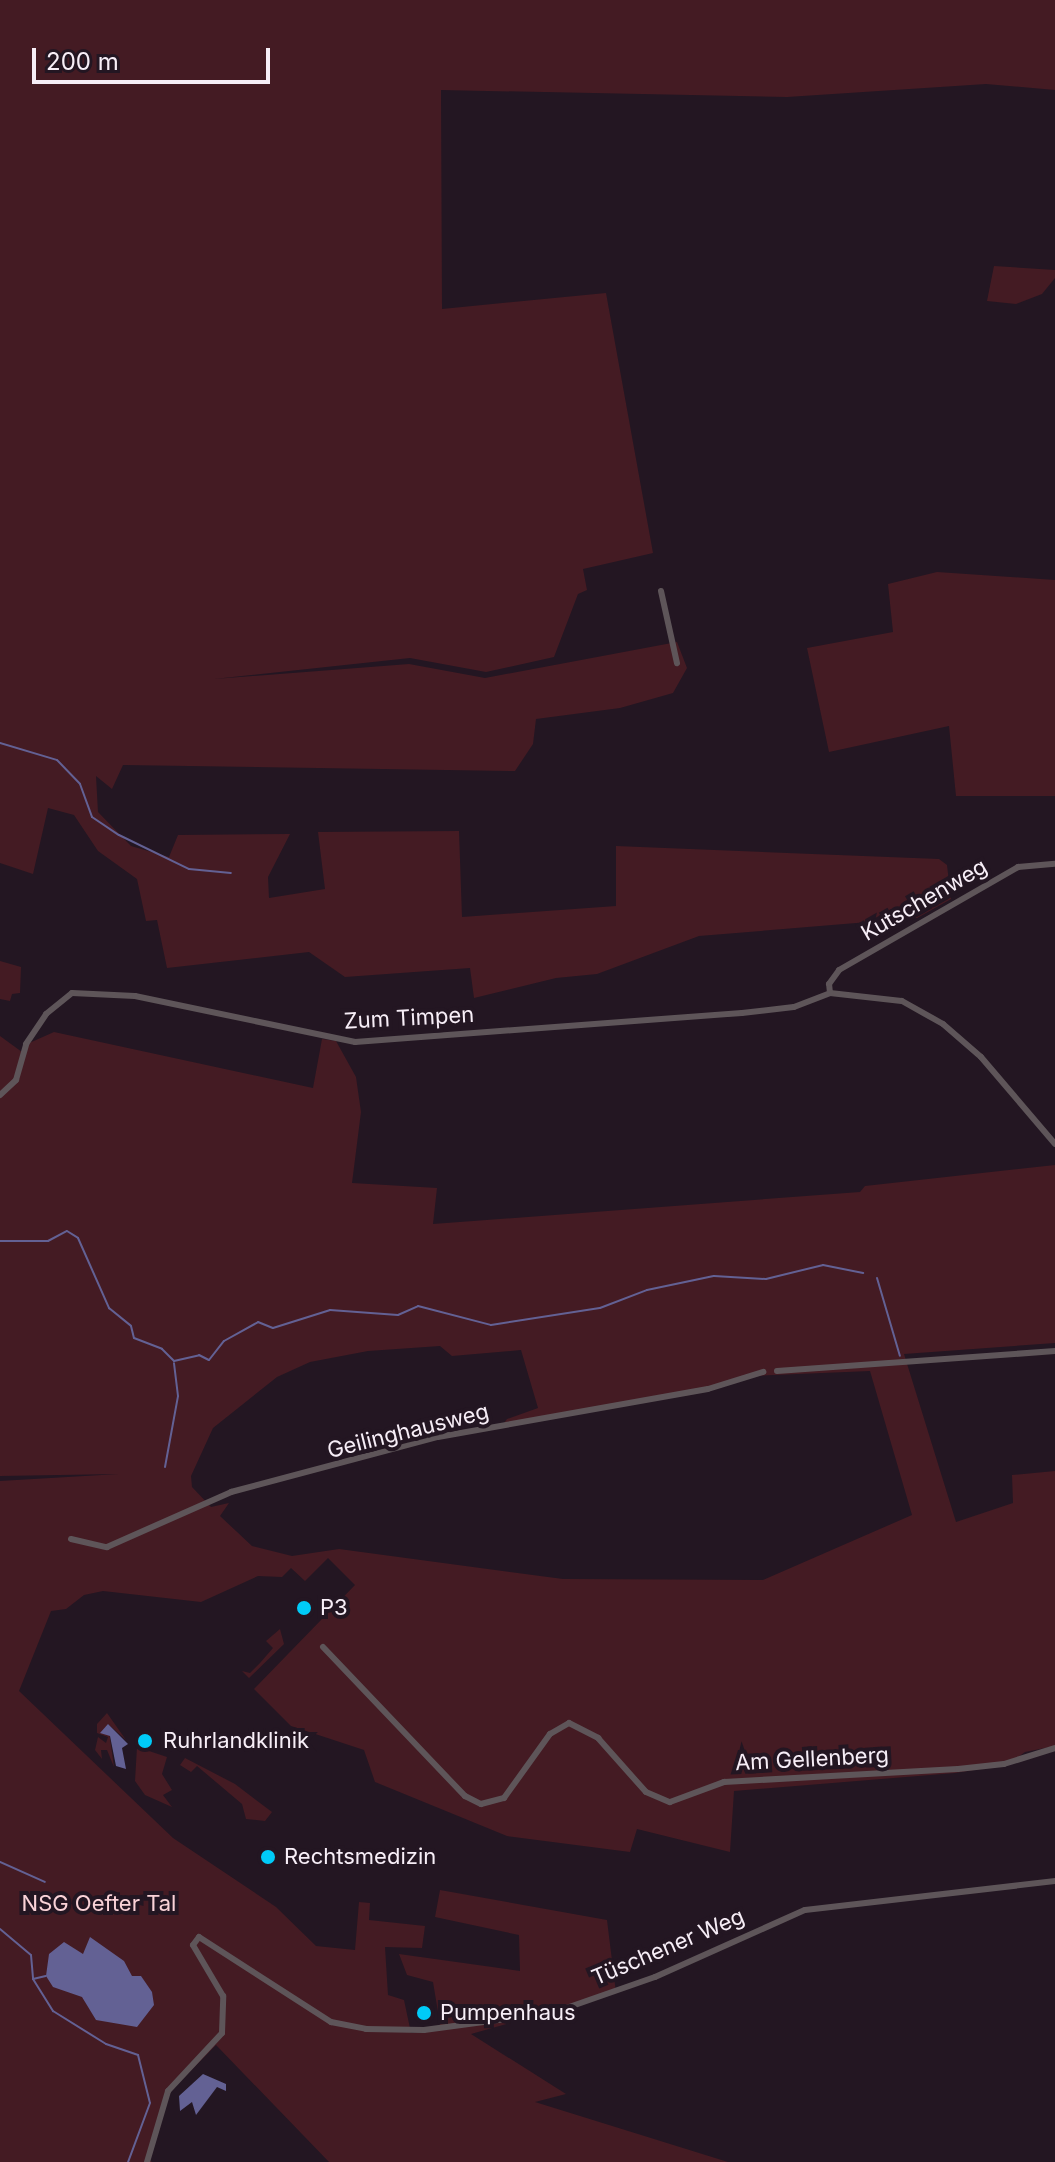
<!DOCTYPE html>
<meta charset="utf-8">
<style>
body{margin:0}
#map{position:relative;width:1055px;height:2162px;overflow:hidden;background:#231622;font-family:Inter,sans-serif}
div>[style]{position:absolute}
.green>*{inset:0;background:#441b23}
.water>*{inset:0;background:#636194}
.stream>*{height:2px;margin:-1px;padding:0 1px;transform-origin:1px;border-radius:1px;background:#636194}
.minor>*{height:6px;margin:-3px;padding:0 3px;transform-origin:3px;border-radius:3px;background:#5e5559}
.dots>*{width:22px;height:22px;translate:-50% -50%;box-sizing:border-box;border:4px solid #231622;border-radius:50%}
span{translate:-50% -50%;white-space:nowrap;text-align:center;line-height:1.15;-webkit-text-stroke:8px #231622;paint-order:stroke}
.street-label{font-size:22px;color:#f7eef7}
.poi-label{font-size:22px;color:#f7eef7}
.left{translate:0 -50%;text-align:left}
.park-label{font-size:22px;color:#f9d2d7}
.scale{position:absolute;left:32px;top:48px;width:238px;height:36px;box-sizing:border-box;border:4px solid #f7eef7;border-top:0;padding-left:10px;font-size:24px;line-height:28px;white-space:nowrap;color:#f7eef7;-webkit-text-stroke:6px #231622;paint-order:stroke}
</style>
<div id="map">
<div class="green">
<div style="clip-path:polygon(0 0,1055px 0,1055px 90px,986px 84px,787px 97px,441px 90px,442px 309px,606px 293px,653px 553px,583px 569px,587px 590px,578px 594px,554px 657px,486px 672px,410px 658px,214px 679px,409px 664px,485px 678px,677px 642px,687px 668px,673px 693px,620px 708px,536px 719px,533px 744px,515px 771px,123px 765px,112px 789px,96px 776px,98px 812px,131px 846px,169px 857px,178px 835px,290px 834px,268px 877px,269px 898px,325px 889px,318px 832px,459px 831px,462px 917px,616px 906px,616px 846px,939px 859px,947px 865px,951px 899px,917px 918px,699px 936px,597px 974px,556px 978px,474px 998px,470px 968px,345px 977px,309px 952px,167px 968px,157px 920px,146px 921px,137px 879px,98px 851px,74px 815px,48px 808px,33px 874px,0 863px)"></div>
<div style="clip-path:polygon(994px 266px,1055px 270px,1055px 278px,1042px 294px,1016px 304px,987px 301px)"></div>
<div style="clip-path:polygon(937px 572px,1055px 580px,1055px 796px,956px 796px,949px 726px,829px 752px,807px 648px,893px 632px,888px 584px)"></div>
<div style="clip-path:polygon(0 961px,21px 967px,20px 993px,12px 994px,10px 1001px,0 999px)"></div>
<div style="clip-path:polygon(evenodd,54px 1032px,313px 1088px,322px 1039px,336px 1041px,356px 1077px,361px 1112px,352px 1183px,437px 1188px,433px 1224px,860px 1192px,865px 1186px,1055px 1165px,1055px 1343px,904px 1354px,956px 1522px,1013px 1503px,1012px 1475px,1055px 1471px,1055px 1746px,1025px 1752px,1007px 1765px,955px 1773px,734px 1791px,730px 1852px,637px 1829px,630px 1852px,507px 1836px,375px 1782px,364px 1750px,291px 1726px,254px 1689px,355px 1585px,328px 1558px,305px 1581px,291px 1568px,282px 1577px,258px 1576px,201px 1602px,103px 1591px,84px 1595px,66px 1609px,51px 1611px,19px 1691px,173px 1838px,276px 1907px,316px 1946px,355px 1950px,359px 1902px,370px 1903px,369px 1920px,425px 1926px,422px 1948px,385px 1947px,388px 1995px,404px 2000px,411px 2033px,441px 2030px,433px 1982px,407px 1975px,399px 1954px,520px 1971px,519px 1935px,435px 1917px,440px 1890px,607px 1920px,616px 1993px,471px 2034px,566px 2094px,535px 2102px,728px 2162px,329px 2162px,216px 2045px,166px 2096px,148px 2159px,152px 2162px,0 2162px,0 1481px,119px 1474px,0 1476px,0 1036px,22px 1052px,27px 1044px,54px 1032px,440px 1346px,452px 1356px,521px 1350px,538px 1408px,507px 1419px,501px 1427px,694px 1394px,753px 1376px,870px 1371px,912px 1515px,763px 1580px,563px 1579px,339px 1549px,292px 1556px,252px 1546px,220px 1516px,229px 1503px,211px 1507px,192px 1487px,191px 1476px,213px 1428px,277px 1377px,310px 1362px,368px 1351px,440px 1346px)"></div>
<div style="clip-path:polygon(280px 1629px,284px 1644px,249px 1678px,242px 1671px,250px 1673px,260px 1663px,273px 1648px,266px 1641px)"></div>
<div style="clip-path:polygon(107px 1713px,126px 1740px,108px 1724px,114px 1767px,107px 1750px,101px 1750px,102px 1759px,95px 1750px,98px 1737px,106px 1743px,108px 1737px,97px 1733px,97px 1724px)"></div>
<div style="clip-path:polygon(137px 1747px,167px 1757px,162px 1774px,172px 1790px,163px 1795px,172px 1807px,145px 1795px,135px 1781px)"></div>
<div style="clip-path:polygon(185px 1758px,235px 1784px,272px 1812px,265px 1821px,246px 1819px,242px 1804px,197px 1766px,191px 1772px,180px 1765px)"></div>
</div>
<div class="water">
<div style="clip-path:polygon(108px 1724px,128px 1744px,122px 1748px,126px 1769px,116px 1766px,110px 1736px,100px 1733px)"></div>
<div style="clip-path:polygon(90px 1937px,124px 1961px,132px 1976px,141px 1976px,152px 1992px,154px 2005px,137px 2027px,96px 2020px,82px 1997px,53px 1987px,46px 1976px,49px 1954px,64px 1942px,83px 1954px)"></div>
<div style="clip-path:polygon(203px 2074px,226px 2084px,226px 2091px,217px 2087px,196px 2115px,192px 2102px,180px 2111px,179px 2096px)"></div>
</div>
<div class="stream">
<div style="left:0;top:743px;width:59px;rotate:16.6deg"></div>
<div style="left:57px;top:760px;width:33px;rotate:46deg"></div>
<div style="left:80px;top:784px;width:35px;rotate:70deg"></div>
<div style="left:92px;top:817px;width:32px;rotate:34deg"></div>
<div style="left:119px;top:835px;width:78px;rotate:25.9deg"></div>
<div style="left:189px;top:869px;width:42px;rotate:5.4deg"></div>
<div style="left:0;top:1241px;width:48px"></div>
<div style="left:48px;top:1241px;width:21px;rotate:-28deg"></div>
<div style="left:67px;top:1231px;width:13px;rotate:32deg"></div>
<div style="left:78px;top:1238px;width:77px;rotate:66.1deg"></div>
<div style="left:109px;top:1308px;width:28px;rotate:39deg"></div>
<div style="left:131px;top:1326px;width:12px;rotate:76deg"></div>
<div style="left:134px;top:1338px;width:30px;rotate:21deg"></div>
<div style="left:162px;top:1349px;width:17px;rotate:45deg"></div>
<div style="left:174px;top:1361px;width:26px;rotate:-13deg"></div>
<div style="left:199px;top:1355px;width:11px;rotate:27deg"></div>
<div style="left:209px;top:1360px;width:24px;rotate:-52deg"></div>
<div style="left:224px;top:1341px;width:39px;rotate:-29deg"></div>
<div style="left:258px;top:1322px;width:16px;rotate:22deg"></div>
<div style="left:273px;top:1328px;width:60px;rotate:-17.5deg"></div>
<div style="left:330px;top:1310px;width:68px;rotate:4.2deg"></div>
<div style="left:398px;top:1315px;width:22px;rotate:-24deg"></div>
<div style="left:418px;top:1306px;width:75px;rotate:14.6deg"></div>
<div style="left:491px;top:1325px;width:110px;rotate:-8.9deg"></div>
<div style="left:600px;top:1308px;width:50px;rotate:-21deg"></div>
<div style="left:647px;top:1290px;width:68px;rotate:-11.8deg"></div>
<div style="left:714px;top:1276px;width:52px;rotate:3.3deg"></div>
<div style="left:766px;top:1279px;width:59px;rotate:-13.8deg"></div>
<div style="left:823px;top:1265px;width:41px;rotate:11.3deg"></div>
<div style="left:877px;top:1278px;width:81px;rotate:73.6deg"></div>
<div style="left:165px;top:1467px;width:72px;rotate:-79.6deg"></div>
<div style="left:178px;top:1396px;width:33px;rotate:-97deg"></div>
<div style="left:0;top:1862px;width:49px;rotate:24deg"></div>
<div style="left:0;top:1929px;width:40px;rotate:40deg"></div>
<div style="left:31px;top:1955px;width:24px;rotate:85deg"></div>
<div style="left:33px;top:1979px;width:38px;rotate:58deg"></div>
<div style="left:53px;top:2011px;width:62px;rotate:31.9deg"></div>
<div style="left:106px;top:2044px;width:34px;rotate:19deg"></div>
<div style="left:138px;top:2055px;width:49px;rotate:76deg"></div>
<div style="left:150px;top:2103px;width:63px;rotate:110.4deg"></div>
<div style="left:33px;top:1979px;width:13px;rotate:-13deg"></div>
</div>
<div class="minor">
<div style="left:661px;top:591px;width:74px;rotate:77.5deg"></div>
<div style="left:830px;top:993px;width:72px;rotate:6.3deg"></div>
<div style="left:902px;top:1001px;width:47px;rotate:29.3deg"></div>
<div style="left:943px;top:1024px;width:50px;rotate:41deg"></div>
<div style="left:981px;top:1057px;width:114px;rotate:49.6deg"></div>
<div style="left:830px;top:993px;width:9px;rotate:-96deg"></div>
<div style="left:829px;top:984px;width:17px;rotate:-54deg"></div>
<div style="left:839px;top:970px;width:207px;rotate:-29.9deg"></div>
<div style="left:1018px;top:867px;width:37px;rotate:-5deg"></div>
<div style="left:0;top:1095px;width:22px;rotate:-43deg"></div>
<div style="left:16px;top:1080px;width:37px;rotate:-74deg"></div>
<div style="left:26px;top:1044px;width:36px;rotate:-56deg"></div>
<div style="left:46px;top:1014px;width:33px;rotate:-39deg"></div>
<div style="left:72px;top:993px;width:63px;rotate:2.7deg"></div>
<div style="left:135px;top:996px;width:225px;rotate:11.8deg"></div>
<div style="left:355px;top:1042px;width:388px;rotate:-4.3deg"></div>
<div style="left:742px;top:1013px;width:52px;rotate:-6.6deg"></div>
<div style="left:794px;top:1007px;width:39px;rotate:-21deg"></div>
<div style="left:777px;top:1371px;width:279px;rotate:-4.1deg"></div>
<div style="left:71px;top:1539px;width:37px;rotate:13deg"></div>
<div style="left:107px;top:1547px;width:136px;rotate:-23.9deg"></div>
<div style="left:231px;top:1492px;width:214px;rotate:-14.9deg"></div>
<div style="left:438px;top:1437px;width:274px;rotate:-10.1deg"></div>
<div style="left:708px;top:1389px;width:58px;rotate:-17.2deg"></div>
<div style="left:323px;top:1647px;width:206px;rotate:46.4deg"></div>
<div style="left:465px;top:1796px;width:18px;rotate:27deg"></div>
<div style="left:481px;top:1804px;width:24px;rotate:-15deg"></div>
<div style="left:504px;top:1798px;width:79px;rotate:-54.3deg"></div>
<div style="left:550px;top:1734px;width:22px;rotate:-30deg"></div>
<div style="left:569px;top:1723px;width:33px;rotate:27deg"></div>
<div style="left:598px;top:1738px;width:72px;rotate:48.4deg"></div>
<div style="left:646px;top:1792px;width:26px;rotate:23deg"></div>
<div style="left:670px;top:1802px;width:58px;rotate:-20.3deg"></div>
<div style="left:724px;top:1782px;width:234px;rotate:-3.2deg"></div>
<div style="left:958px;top:1769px;width:46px;rotate:-6.2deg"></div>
<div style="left:1004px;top:1764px;width:53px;rotate:-17.4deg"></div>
<div style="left:147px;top:2162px;width:74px;rotate:-73.5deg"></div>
<div style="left:168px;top:2091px;width:79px;rotate:-47deg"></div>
<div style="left:222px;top:2033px;width:37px;rotate:-88deg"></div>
<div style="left:223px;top:1996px;width:59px;rotate:-120.5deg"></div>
<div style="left:193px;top:1945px;width:10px;rotate:-53deg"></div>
<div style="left:199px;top:1937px;width:157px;rotate:32.8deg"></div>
<div style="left:331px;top:2022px;width:36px;rotate:11deg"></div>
<div style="left:366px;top:2029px;width:58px;rotate:1deg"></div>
<div style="left:424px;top:2030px;width:129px;rotate:-7.6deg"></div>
<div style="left:552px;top:2013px;width:109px;rotate:-19.3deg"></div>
<div style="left:655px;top:1977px;width:164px;rotate:-24.1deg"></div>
<div style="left:805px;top:1910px;width:252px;rotate:-6.6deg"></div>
</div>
<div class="dots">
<div style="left:304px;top:1608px;background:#00cbf8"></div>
<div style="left:145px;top:1741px;background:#00cbf8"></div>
<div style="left:268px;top:1857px;background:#00cbf8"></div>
<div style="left:424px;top:2013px;background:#00cbf8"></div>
</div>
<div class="street-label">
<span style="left:924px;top:900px;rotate:-30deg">Kutschenweg</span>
<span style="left:409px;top:1018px;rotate:-3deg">Zum Timpen</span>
<span style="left:408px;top:1431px;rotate:-14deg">Geilinghausweg</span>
<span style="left:812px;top:1759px;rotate:-3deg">Am Gellenberg</span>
<span style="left:668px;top:1947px;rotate:-23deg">Tüschener Weg</span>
</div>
<div class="poi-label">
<span class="left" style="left:320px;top:1608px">P3</span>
<span class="left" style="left:163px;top:1741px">Ruhrlandklinik</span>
<span class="left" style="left:284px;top:1857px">Rechtsmedizin</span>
<span class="left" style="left:440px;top:2013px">Pumpenhaus</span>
</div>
<div class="park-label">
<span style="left:99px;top:1904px">NSG Oefter Tal</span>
</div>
<div class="scale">200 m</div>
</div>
